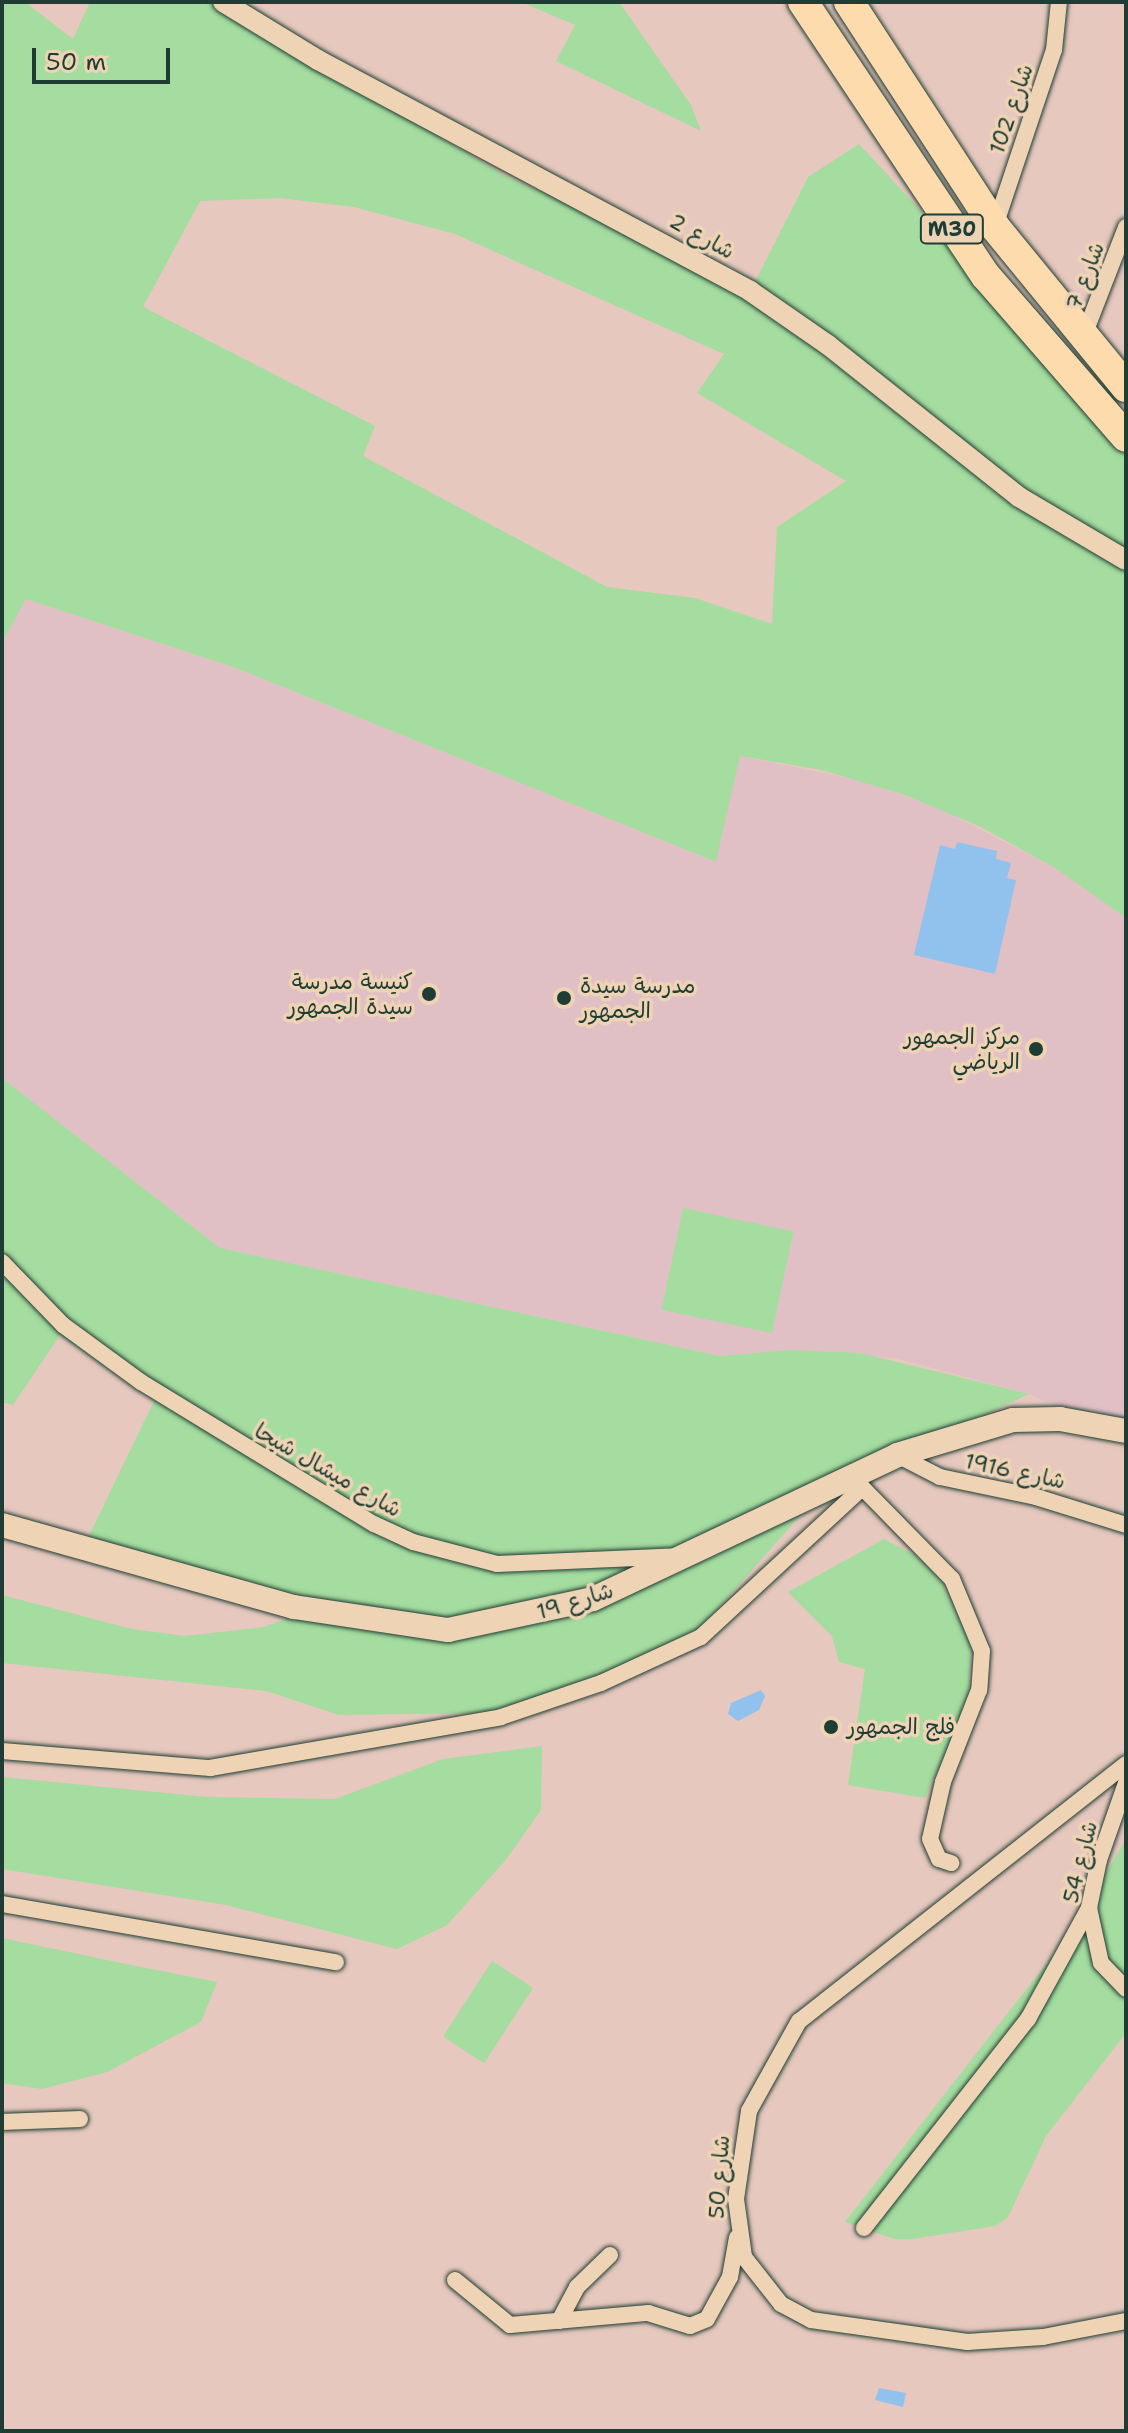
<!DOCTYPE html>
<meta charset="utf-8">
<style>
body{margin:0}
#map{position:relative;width:1128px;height:2433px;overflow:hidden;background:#e6c8be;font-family:"Shantell Sans","Playpen Sans Arabic",sans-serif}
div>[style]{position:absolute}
.built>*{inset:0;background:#e1c0c5}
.green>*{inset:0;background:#a5dc9f;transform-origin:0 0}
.water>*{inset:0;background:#90c2ed}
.roads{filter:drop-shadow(0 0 2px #1f3d34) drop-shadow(0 0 2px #1f3d34)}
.minor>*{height:16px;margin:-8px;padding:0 8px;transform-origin:8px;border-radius:8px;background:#eed4b5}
.tertiary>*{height:20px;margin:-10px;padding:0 10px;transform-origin:10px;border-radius:10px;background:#eed4b5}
.secondary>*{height:24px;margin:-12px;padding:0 12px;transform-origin:12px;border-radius:12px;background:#eed4b5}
.motorway>*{height:30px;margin:-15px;padding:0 15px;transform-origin:15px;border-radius:15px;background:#fedbac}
.dots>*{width:22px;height:22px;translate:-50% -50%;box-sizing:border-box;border:4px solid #eed4b5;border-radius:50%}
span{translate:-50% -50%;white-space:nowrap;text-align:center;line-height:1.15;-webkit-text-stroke:7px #eed4b5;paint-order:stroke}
.shield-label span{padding:2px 6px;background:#eed4b5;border:2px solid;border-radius:6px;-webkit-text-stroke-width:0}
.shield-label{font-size:20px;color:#1f3d34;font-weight:700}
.street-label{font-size:22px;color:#1f3d34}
.poi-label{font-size:22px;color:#1f3d34}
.right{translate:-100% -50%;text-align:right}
.left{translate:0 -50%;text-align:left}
.frame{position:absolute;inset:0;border:4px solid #1f3d34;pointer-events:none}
.scale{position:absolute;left:32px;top:48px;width:138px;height:36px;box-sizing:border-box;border:4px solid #1f3d34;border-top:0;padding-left:10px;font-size:24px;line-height:28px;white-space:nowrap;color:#1f3d34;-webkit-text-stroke:6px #eed4b5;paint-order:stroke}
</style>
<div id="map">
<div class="built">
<div style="clip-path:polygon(26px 599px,236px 668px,715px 862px,740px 756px,863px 781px,941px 809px,1055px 868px,1126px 918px,1126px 1436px,1029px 1394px,895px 1358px,789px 1350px,721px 1356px,220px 1248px,2px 1078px,2px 643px)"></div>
</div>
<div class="green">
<div style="clip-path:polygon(evenodd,2px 2px,25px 2px,73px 39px,90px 2px,221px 2px,255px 29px,506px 176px,752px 288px,808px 177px,859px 144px,1126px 433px,1126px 918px,1055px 868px,979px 826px,902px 794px,822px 770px,740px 756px,716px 862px,236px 668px,26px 599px,2px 643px,2px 2px,279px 198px,354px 207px,455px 234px,724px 354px,697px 393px,846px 481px,777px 527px,772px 624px,695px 598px,607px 587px,363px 456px,375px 426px,143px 307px,200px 201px,279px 198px)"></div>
<div style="clip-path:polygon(521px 2px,619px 2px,691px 105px,701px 131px,556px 61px,575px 25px)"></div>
<div style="clip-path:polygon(2px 1078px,220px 1248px,720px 1356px,789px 1350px,860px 1353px,1029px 1394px,934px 1438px,806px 1509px,705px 1623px,680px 1643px,570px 1697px,479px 1713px,339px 1715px,266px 1691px,2px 1663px,2px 1595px,132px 1629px,185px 1636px,264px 1627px,312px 1610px,85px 1544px,154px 1401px,60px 1335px,13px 1405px,2px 1402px)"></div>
<div style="left:683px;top:1208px;width:113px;height:104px;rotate:12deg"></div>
<div style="clip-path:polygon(884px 1539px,916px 1556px,941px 1580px,971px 1646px,968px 1702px,925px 1798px,848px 1785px,865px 1669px,839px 1662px,832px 1636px,788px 1592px)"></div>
<div style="clip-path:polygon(542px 1746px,541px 1810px,505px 1861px,447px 1925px,397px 1949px,226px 1905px,2px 1869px,2px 1777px,207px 1797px,335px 1799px,443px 1759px)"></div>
<div style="clip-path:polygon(1126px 1839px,1126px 2033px,1046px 2136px,1008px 2217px,995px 2226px,912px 2239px,894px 2239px,845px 2222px,1074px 1928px)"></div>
<div style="clip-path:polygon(2px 1938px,126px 1964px,217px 1982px,201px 2022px,107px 2072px,42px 2089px,2px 2083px)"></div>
<div style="left:492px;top:1961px;width:49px;height:90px;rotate:33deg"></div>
</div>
<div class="water">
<div style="clip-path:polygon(957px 842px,997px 851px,996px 859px,1011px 863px,1007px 878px,1016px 880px,995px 974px,914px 955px,940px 845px,955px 849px)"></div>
<div style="clip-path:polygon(761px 1690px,765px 1696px,759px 1710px,738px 1721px,728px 1714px,731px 1703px)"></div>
<div style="clip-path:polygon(879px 2388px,906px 2393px,903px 2407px,875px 2400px)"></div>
</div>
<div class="roads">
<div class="minor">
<div style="left:995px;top:226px;width:186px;rotate:-71.5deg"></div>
<div style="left:1054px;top:50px;width:48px;rotate:-84.1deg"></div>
<div style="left:1083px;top:338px;width:119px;rotate:-68.8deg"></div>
<div style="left:2px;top:1262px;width:88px;rotate:45.9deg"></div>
<div style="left:63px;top:1325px;width:97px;rotate:36.2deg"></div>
<div style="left:141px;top:1382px;width:273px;rotate:31.4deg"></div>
<div style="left:374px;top:1524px;width:43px;rotate:24.8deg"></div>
<div style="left:413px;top:1542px;width:87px;rotate:14.7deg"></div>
<div style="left:497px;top:1564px;width:180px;rotate:-2.5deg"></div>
<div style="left:897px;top:1455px;width:48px;rotate:27.1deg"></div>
<div style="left:940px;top:1477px;width:98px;rotate:11.8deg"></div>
<div style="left:1036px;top:1497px;width:94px;rotate:17.3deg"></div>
<div style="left:855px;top:1480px;width:139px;rotate:45.6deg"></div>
<div style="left:952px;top:1579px;width:78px;rotate:67.4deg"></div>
<div style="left:982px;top:1651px;width:39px;rotate:94deg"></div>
<div style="left:979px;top:1690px;width:99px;rotate:111.4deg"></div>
<div style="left:943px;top:1782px;width:58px;rotate:102.8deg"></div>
<div style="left:930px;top:1839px;width:22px;rotate:66deg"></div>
<div style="left:939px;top:1859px;width:13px;rotate:18deg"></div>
<div style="left:2px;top:1751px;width:209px;rotate:4.7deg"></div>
<div style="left:210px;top:1768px;width:295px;rotate:-9.9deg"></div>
<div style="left:501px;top:1717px;width:106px;rotate:-18.8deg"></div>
<div style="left:601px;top:1683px;width:110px;rotate:-24.7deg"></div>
<div style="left:701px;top:1637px;width:219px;rotate:-42.8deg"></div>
<div style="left:1126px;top:1764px;width:416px;rotate:141.8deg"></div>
<div style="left:799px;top:2021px;width:103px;rotate:119.1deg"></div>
<div style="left:749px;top:2111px;width:89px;rotate:98.4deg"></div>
<div style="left:736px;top:2199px;width:59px;rotate:82.1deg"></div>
<div style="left:744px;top:2257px;width:60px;rotate:51.8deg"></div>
<div style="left:781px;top:2304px;width:34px;rotate:28deg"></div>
<div style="left:811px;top:2320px;width:158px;rotate:8deg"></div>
<div style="left:967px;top:2342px;width:76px;rotate:-3.8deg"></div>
<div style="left:1043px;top:2337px;width:85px;rotate:-10.9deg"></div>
<div style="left:1126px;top:1783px;width:82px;rotate:109.3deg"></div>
<div style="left:1099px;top:1860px;width:49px;rotate:101.8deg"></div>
<div style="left:1089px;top:1908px;width:56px;rotate:77.7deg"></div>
<div style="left:1101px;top:1963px;width:36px;rotate:46deg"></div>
<div style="left:2px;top:1904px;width:339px;rotate:9.9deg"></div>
<div style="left:2px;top:2122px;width:78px;rotate:-2.2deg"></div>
<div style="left:864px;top:2228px;width:266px;rotate:-51.9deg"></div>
<div style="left:1028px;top:2019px;width:127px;rotate:-61.2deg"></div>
<div style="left:455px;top:2280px;width:71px;rotate:39.3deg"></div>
<div style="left:510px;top:2325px;width:139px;rotate:-5deg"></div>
<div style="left:648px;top:2313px;width:44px;rotate:17.2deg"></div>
<div style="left:690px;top:2326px;width:18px;rotate:-22deg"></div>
<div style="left:707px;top:2319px;width:48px;rotate:-61.3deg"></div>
<div style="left:730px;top:2277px;width:40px;rotate:-80deg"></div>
<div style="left:559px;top:2321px;width:38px;rotate:-62deg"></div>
<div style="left:577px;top:2287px;width:46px;rotate:-44.1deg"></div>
</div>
<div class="tertiary">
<div style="left:223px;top:2px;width:111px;rotate:31.4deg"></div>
<div style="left:318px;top:60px;width:490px;rotate:28.1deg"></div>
<div style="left:750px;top:291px;width:95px;rotate:34.7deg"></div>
<div style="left:828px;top:345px;width:244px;rotate:38.5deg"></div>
<div style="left:1019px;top:497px;width:124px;rotate:30.5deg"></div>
</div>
<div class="secondary">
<div style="left:2px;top:1525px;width:303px;rotate:15.7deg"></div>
<div style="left:294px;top:1607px;width:156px;rotate:8.5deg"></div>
<div style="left:448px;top:1630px;width:148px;rotate:-12.1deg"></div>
<div style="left:593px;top:1599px;width:336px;rotate:-25.3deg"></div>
<div style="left:897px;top:1455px;width:121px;rotate:-16.8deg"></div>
<div style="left:1013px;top:1420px;width:47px;rotate:-1.2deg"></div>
<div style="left:1060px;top:1419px;width:67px;rotate:10.3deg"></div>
</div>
<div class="motorway">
<div style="left:803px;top:2px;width:329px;rotate:56.3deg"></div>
<div style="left:986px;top:276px;width:213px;rotate:49deg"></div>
<div style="left:849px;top:2px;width:268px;rotate:57deg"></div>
<div style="left:995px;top:227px;width:207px;rotate:50.7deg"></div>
</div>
</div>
<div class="dots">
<div style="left:429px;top:994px;background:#1f3d34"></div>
<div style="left:564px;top:998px;background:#1f3d34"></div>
<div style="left:1036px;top:1049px;background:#1f3d34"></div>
<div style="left:831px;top:1727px;background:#1f3d34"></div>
</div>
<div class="shield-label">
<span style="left:952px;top:229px">M30</span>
</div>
<div class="street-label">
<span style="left:1011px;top:109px;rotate:-71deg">شارع 102</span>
<span style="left:702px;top:236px;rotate:29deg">شارع 2</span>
<span style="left:1085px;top:276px;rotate:-69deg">شارع 7</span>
<span style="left:328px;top:1470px;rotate:30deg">شارع ميشال شيحا</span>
<span style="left:1015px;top:1471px;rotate:12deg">شارع 1916</span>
<span style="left:575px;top:1601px;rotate:-17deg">شارع 19</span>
<span style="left:1080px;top:1862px;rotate:-76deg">شارع 54</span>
<span style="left:719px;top:2177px;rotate:-86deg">شارع 50</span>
</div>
<div class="poi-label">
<span class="right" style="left:413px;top:994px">كنيسة مدرسة<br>سيدة الجمهور</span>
<span class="left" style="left:580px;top:998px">مدرسة سيدة<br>الجمهور</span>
<span class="right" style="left:1020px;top:1049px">مركز الجمهور<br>الرياضي</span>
<span class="left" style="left:847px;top:1727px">فلج الجمهور</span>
</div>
<div class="frame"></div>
<div class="scale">50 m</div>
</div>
